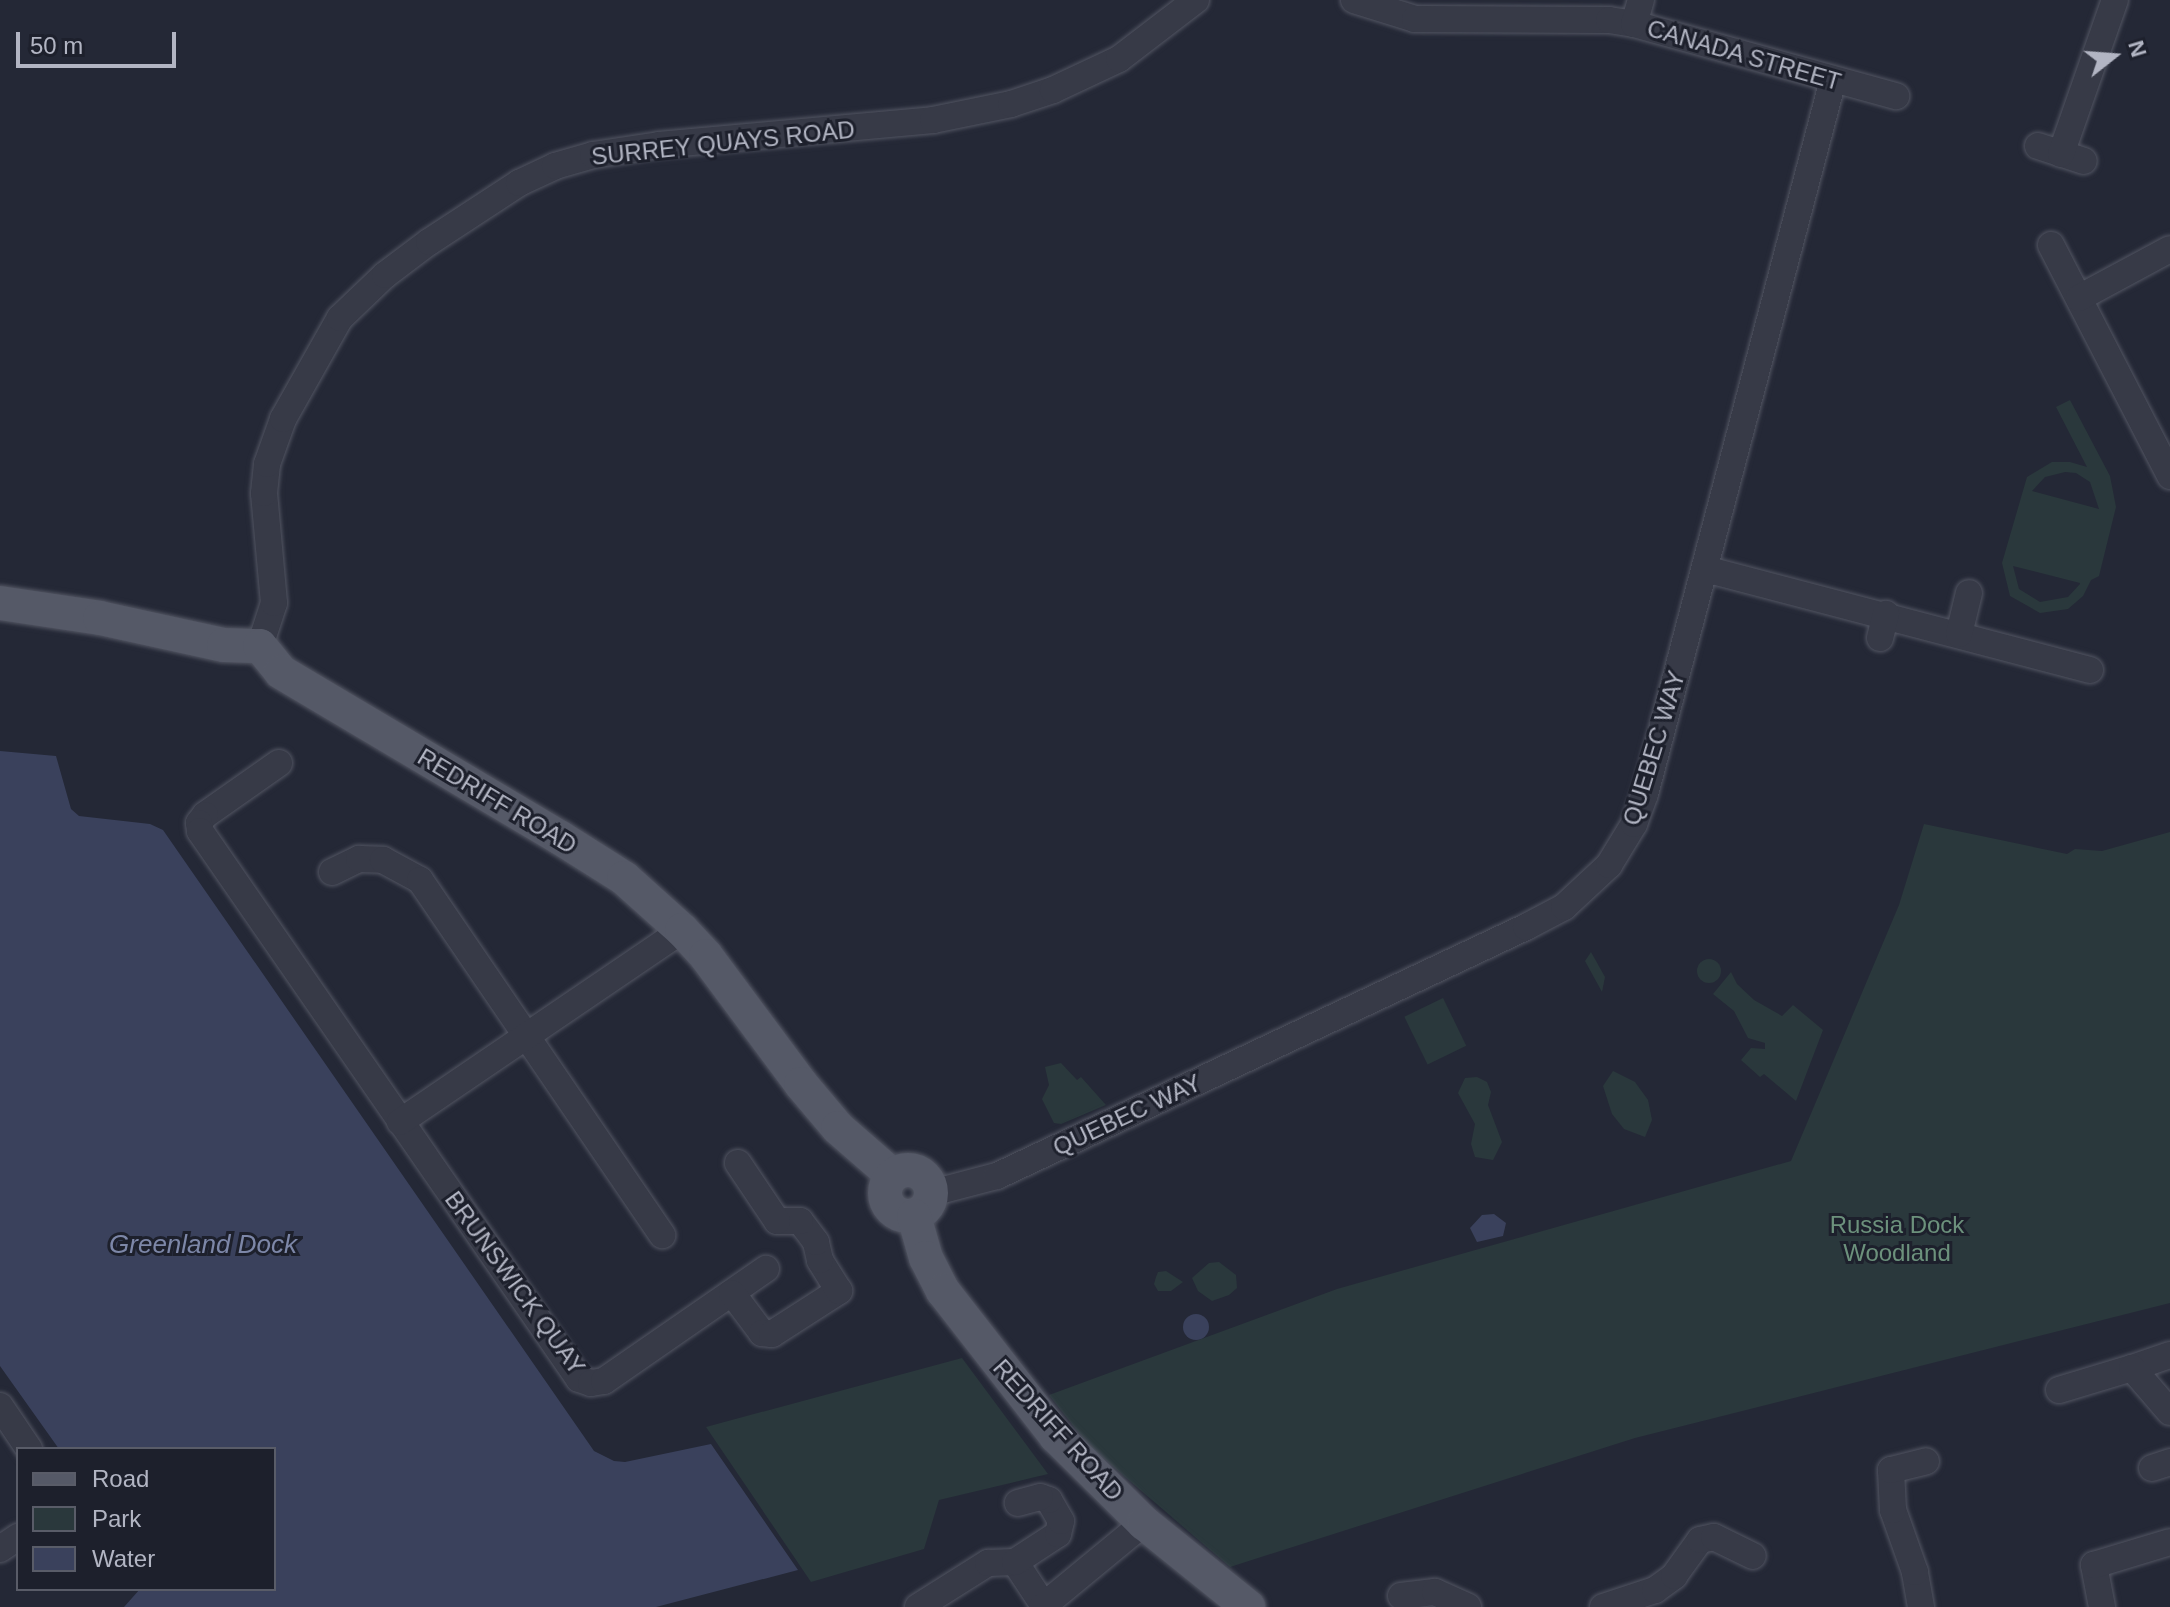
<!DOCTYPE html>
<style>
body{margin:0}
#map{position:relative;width:2170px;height:1607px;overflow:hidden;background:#242836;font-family:Arial,sans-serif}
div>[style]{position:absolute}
.green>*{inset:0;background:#2a383c;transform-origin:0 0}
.round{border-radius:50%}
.water>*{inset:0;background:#3a415c}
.roads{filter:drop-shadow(0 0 2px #525562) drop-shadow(0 0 2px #525562)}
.minor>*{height:26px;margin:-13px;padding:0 13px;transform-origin:13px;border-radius:13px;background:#373a47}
.major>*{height:34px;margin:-17px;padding:0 17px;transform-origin:17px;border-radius:17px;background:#555967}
.major>.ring{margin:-17px;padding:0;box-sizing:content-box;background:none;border:34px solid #555967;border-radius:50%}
span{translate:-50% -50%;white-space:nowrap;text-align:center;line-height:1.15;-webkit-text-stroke:6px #1d202c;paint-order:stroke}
.street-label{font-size:24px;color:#b2b5c3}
.park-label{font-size:24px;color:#6c917c}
.water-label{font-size:26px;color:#7d87a8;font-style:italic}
.legend{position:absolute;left:16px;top:1447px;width:260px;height:144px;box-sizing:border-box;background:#1d202c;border:2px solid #595c68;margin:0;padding:10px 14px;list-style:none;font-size:24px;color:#b2b5c3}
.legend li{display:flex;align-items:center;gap:16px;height:40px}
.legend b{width:40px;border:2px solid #595c68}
.north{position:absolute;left:2074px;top:16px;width:80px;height:80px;-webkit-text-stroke:6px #1d202c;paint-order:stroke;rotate:73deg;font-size:22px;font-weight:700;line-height:32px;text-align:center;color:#b2b5c3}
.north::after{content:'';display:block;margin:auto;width:28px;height:36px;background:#b2b5c3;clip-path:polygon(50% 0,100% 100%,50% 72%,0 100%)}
.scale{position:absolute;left:16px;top:32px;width:160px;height:36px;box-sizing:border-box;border:4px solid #b2b5c3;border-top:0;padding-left:10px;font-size:24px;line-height:28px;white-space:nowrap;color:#b2b5c3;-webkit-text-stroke:6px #1d202c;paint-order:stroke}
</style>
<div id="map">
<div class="green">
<div style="clip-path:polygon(evenodd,2070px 400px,2110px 476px,2116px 507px,2099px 576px,2091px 580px,2083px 596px,2068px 609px,2040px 613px,2010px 596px,2002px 563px,2027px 477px,2052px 462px,2070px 462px,2087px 467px,2056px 407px,2070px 400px,2065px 472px,2076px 473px,2090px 482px,2099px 509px,2032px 491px,2045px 477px,2065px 472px,2070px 400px,2013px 566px,2080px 583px,2080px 584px,2068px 597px,2040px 602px,2019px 589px,2013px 566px)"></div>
<div style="clip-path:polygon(1924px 824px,2067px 854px,2075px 849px,2102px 851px,2170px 832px,2170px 1303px,1635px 1438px,1230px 1567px,1089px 1446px,1049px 1395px,1337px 1289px,1791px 1161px,1899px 905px)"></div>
<div style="clip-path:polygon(1591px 952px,1605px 977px,1602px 992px,1585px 961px)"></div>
<div class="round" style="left:1697px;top:959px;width:24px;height:24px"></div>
<div style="clip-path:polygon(1731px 972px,1737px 984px,1754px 1000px,1782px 1016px,1793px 1005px,1823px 1030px,1796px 1101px,1764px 1074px,1760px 1077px,1741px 1060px,1751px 1048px,1765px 1049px,1765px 1043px,1748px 1038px,1734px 1011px,1713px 994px)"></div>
<div style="left:1443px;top:998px;width:53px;height:43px;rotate:64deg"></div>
<div style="clip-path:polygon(1061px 1063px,1077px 1080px,1081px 1077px,1106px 1105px,1061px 1124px,1054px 1123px,1042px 1099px,1049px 1085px,1045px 1067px)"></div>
<div style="clip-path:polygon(1613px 1071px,1635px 1082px,1648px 1100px,1652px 1120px,1645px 1137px,1624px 1129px,1612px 1114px,1603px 1086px)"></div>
<div style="clip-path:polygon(1477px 1077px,1487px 1082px,1491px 1092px,1488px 1105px,1502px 1142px,1493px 1160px,1475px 1157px,1471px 1144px,1475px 1124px,1458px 1093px,1465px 1078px)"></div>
<div style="clip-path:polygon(1219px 1262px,1236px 1275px,1237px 1288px,1229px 1295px,1212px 1301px,1198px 1291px,1192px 1278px,1209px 1263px)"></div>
<div style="clip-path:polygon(1166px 1271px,1183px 1282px,1171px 1291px,1158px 1291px,1154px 1284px,1156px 1277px,1158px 1272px)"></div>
<div style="clip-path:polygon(962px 1358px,1048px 1474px,939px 1500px,924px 1549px,811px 1582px,706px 1427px)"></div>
</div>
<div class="water">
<div style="clip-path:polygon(0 751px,56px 756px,71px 809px,79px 816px,150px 824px,163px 830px,594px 1451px,614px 1461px,625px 1462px,711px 1444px,798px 1570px,656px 1607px,124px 1607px,140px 1589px,274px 1589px,274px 1449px,59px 1449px,0 1366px)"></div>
<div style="clip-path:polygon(1494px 1214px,1506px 1223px,1503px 1236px,1477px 1242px,1470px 1228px,1482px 1215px)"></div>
<div class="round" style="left:1183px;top:1314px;width:26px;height:26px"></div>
</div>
<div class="roads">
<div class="minor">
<div style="left:1354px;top:0;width:64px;rotate:17.3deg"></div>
<div style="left:1415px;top:19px;width:194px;rotate:0.3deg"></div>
<div style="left:1609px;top:20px;width:25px;rotate:9deg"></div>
<div style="left:1634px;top:24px;width:272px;rotate:15.4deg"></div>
<div style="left:1634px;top:24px;width:25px;rotate:-74deg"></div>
<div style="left:2038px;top:146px;width:48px;rotate:18.1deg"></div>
<div style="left:2061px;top:154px;width:163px;rotate:-70.7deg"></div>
<div style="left:2051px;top:245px;width:260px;rotate:62.7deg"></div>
<div style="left:2079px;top:298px;width:103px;rotate:-28.3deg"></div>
<div style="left:1705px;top:569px;width:398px;rotate:14.7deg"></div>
<div style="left:1959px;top:634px;width:42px;rotate:-76.3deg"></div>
<div style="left:1880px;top:638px;width:25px;rotate:-76deg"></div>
<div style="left:260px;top:646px;width:45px;rotate:-72deg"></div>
<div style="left:274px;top:603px;width:110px;rotate:-95.2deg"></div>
<div style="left:264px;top:493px;width:29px;rotate:-84deg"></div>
<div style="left:267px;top:464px;width:48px;rotate:-70.4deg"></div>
<div style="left:283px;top:419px;width:116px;rotate:-60.6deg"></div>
<div style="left:340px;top:318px;width:62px;rotate:-43.7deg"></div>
<div style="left:385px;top:275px;width:55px;rotate:-36.9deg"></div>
<div style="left:429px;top:242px;width:108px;rotate:-33.2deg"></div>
<div style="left:519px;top:183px;width:40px;rotate:-25deg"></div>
<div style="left:555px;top:166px;width:40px;rotate:-16deg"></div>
<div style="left:593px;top:155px;width:67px;rotate:-8.6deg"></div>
<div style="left:659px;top:145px;width:275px;rotate:-5.2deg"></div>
<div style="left:933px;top:120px;width:80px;rotate:-11.6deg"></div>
<div style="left:1011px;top:104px;width:44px;rotate:-18.4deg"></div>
<div style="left:1053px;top:90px;width:73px;rotate:-25.2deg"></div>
<div style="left:1119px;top:59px;width:97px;rotate:-37.5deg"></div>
<div style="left:279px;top:763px;width:90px;rotate:144.9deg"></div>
<div style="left:205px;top:815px;width:10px;rotate:127deg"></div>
<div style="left:199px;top:823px;width:8px;rotate:83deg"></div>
<div style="left:200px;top:831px;width:666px;rotate:55.33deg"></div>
<div style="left:579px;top:1379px;width:13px;rotate:18deg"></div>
<div style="left:591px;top:1383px;width:13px;rotate:-9deg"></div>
<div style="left:604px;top:1381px;width:197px;rotate:-34.7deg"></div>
<div style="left:332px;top:872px;width:30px;rotate:-26deg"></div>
<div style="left:359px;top:859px;width:24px;rotate:2deg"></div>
<div style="left:383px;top:860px;width:42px;rotate:28.4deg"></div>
<div style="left:420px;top:880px;width:430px;rotate:55.7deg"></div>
<div style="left:400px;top:1122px;width:341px;rotate:-34.2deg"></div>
<div style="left:932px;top:1193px;width:67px;rotate:-14.7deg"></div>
<div style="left:997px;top:1176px;width:585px;rotate:-25.21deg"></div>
<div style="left:1526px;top:927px;width:43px;rotate:-27.8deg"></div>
<div style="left:1564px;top:907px;width:62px;rotate:-43deg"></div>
<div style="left:1609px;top:865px;width:48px;rotate:-58.6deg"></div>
<div style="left:1634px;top:824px;width:32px;rotate:-70deg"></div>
<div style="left:1645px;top:794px;width:738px;rotate:-75.25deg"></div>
<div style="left:732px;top:1293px;width:50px;rotate:53.1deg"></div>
<div style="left:762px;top:1333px;width:10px;rotate:6deg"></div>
<div style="left:772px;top:1334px;width:80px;rotate:-32.7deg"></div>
<div style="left:839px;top:1291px;width:36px;rotate:-122deg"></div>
<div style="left:820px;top:1260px;width:18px;rotate:-103deg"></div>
<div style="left:816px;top:1242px;width:26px;rotate:-127deg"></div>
<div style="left:800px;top:1221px;width:23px;rotate:180deg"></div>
<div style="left:777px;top:1221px;width:70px;rotate:-123.9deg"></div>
<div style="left:2132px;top:1368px;width:40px;rotate:-18.9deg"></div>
<div style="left:2059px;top:1390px;width:76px;rotate:-16.8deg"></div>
<div style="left:2132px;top:1368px;width:58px;rotate:49.2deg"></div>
<div style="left:0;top:1406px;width:52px;rotate:56deg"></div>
<div style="left:2152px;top:1468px;width:19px;rotate:-18deg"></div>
<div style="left:0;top:1549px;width:22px;rotate:-34deg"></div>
<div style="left:1015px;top:1562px;width:53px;rotate:56.6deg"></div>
<div style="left:1401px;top:1596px;width:34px;rotate:-7deg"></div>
<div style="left:1435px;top:1592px;width:36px;rotate:24deg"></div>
<div style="left:918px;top:1607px;width:83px;rotate:-32.2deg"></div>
<div style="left:988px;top:1563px;width:27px;rotate:-2deg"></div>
<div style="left:1015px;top:1562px;width:51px;rotate:-33.1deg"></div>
<div style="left:1058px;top:1534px;width:13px;rotate:-77deg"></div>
<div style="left:1061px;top:1521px;width:24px;rotate:-120deg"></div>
<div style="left:1049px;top:1500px;width:9px;rotate:-162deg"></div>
<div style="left:1040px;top:1497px;width:23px;rotate:165deg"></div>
<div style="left:1042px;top:1607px;width:132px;rotate:-39.5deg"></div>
<div style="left:1603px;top:1607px;width:55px;rotate:-18.1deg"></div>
<div style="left:1655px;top:1590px;width:24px;rotate:-36deg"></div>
<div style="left:1674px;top:1576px;width:44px;rotate:-54.2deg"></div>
<div style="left:1700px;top:1540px;width:14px;rotate:-12deg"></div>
<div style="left:1714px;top:1537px;width:43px;rotate:26deg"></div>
<div style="left:1921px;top:1607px;width:36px;rotate:-100deg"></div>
<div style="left:1915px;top:1572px;width:66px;rotate:-109.5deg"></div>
<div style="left:1893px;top:1510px;width:40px;rotate:-92.9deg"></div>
<div style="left:1891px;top:1470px;width:36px;rotate:-14deg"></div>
<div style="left:2102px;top:1607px;width:43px;rotate:-100.8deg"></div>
<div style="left:2094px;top:1565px;width:79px;rotate:-16.8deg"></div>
</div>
<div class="major">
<div style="left:0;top:603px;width:101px;rotate:8.5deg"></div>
<div style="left:100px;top:618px;width:127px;rotate:12.3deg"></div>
<div style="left:224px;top:645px;width:36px;rotate:2deg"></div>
<div style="left:260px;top:646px;width:33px;rotate:51deg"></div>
<div style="left:281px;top:672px;width:323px;rotate:30.7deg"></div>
<div style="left:559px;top:837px;width:77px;rotate:32.2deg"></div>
<div style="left:624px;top:878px;width:78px;rotate:41.9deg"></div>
<div style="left:682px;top:930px;width:35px;rotate:47deg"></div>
<div style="left:706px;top:956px;width:159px;rotate:53.4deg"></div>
<div style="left:801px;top:1084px;width:57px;rotate:49.9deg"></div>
<div style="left:838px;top:1128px;width:72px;rotate:41deg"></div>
<div class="ring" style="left:885px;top:1170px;width:12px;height:12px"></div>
<div style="left:914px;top:1216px;width:44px;rotate:74.1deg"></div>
<div style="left:926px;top:1258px;width:37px;rotate:63deg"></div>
<div style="left:943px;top:1291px;width:184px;rotate:52.1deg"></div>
<div style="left:1056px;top:1436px;width:124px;rotate:44.7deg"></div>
<div style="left:1144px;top:1523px;width:134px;rotate:38.9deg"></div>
</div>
</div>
<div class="street-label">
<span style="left:1744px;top:55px;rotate:16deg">CANADA STREET</span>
<span style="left:723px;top:143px;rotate:-6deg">SURREY QUAYS ROAD</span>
<span style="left:1654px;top:748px;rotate:-73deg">QUEBEC WAY</span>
<span style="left:497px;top:801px;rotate:31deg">REDRIFF ROAD</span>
<span style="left:1127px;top:1115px;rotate:-25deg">QUEBEC WAY</span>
<span style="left:515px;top:1283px;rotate:54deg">BRUNSWICK QUAY</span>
<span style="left:1058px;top:1430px;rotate:48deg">REDRIFF ROAD</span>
</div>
<div class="park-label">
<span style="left:1897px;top:1239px">Russia Dock<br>Woodland</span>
</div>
<div class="water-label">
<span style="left:203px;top:1245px">Greenland Dock</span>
</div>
<ul class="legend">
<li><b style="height:10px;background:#555967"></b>Road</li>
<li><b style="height:22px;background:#2a383c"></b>Park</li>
<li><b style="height:22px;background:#3a415c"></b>Water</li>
</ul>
<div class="north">N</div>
<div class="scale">50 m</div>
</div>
